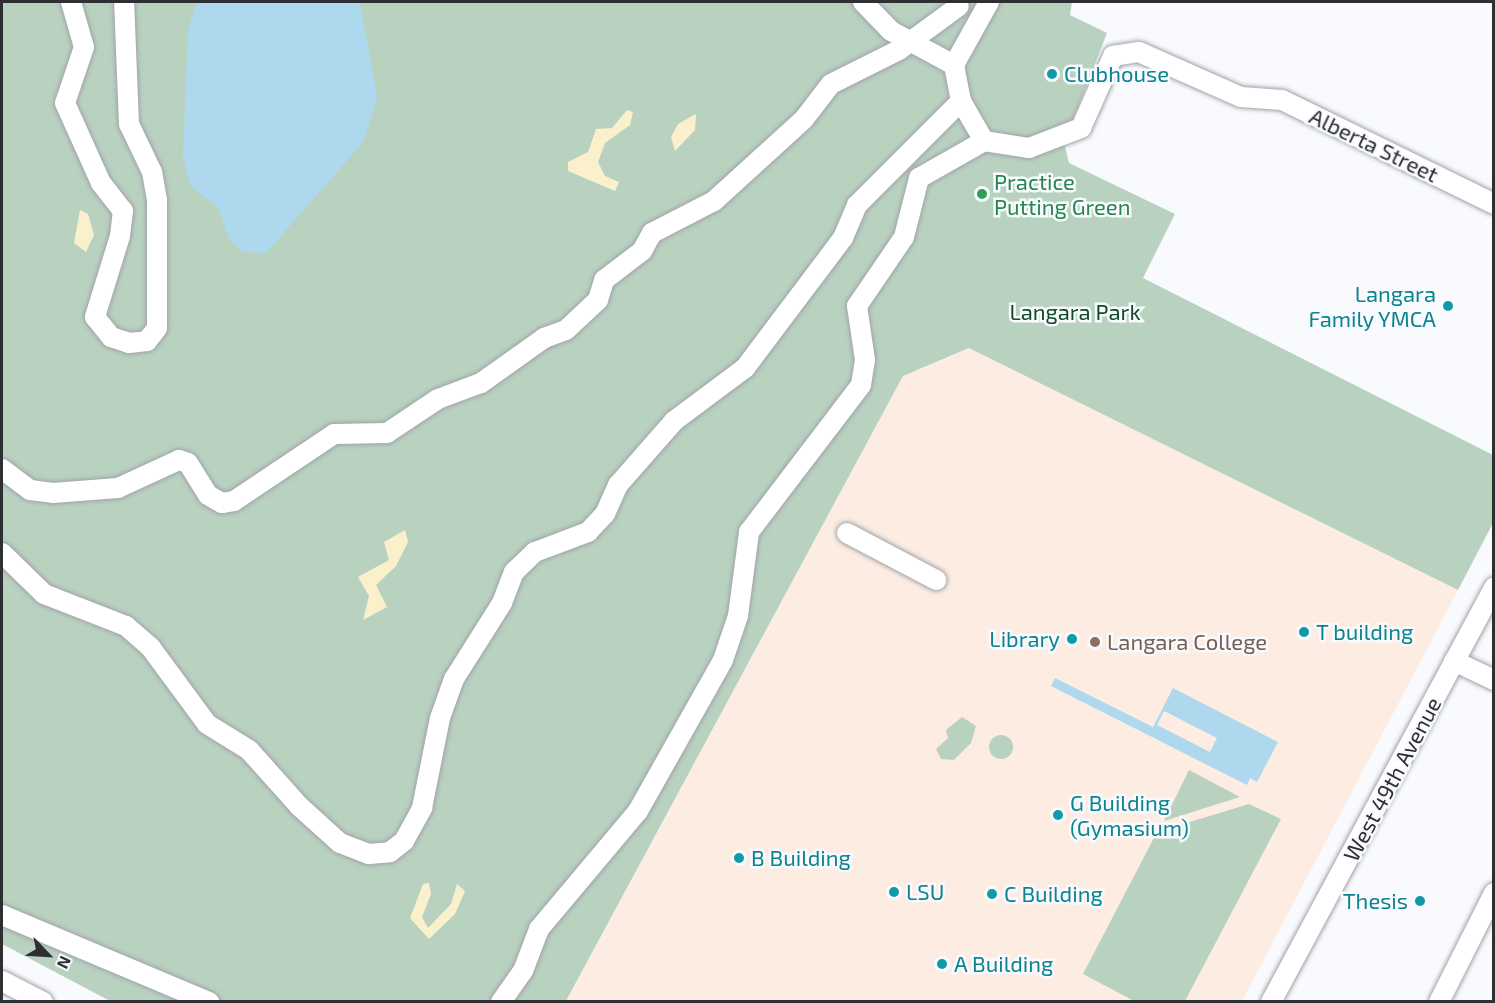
<!DOCTYPE html>
<style>
body{margin:0}
#map{position:relative;width:1495px;height:1003px;overflow:hidden;background:#f8fafe;font-family:"Exo 2",sans-serif}
div>[style]{position:absolute}
.education>*{inset:0;background:#fdece1}
.green>*{inset:0;background:#b9d2c0}
.round{border-radius:50%}
.sand>*{inset:0;background:#faf0cb}
.water>*{inset:0;background:#aed8ed}
.roads{filter:drop-shadow(0 0 2px #a1a3aa) drop-shadow(0 0 2px #a1a3aa)}
.minor>*{height:20px;margin:-10px;padding:0 10px;transform-origin:10px;border-radius:10px;background:#fff}
.dots>*{width:16px;height:16px;translate:-50% -50%;box-sizing:border-box;border:3px solid #f8fafe;border-radius:50%}
span{translate:-50% -50%;white-space:nowrap;text-align:center;line-height:1.15;-webkit-text-stroke:5px #f8fafe;paint-order:stroke}
.culture-label{font-size:22px;color:#0d838f}
.left{translate:0 -50%;text-align:left}
.right{translate:-100% -50%;text-align:right}
.street-label{font-size:22px;color:#2e2f32}
.leisure-label{font-size:22px;color:#27864d}
.park-label{font-size:22px;color:#0f4b2a}
.education-label{font-size:22px;color:#785e54}
.frame{position:absolute;inset:0;border:3px solid #2e2f32;pointer-events:none}
.north{position:absolute;left:18px;top:925px;width:60px;height:60px;-webkit-text-stroke:4px #f8fafe;paint-order:stroke;rotate:115deg;font-size:16px;font-weight:700;line-height:24px;text-align:center;color:#2e2f32}
.north::after{content:'';display:block;margin:auto;width:21px;height:27px;background:#2e2f32;clip-path:polygon(50% 0,100% 100%,50% 72%,0 100%)}
</style>
<div id="map">
<div class="education">
<div style="clip-path:polygon(970px 348px,1458px 590px,1242px 1001px,566px 1002px,903px 376px)"></div>
</div>
<div class="green">
<div style="clip-path:polygon(2px 2px,1072px 2px,1070px 15px,1107px 33px,1064px 143px,1069px 163px,1175px 214px,1143px 278px,1493px 455px,1493px 523px,1458px 590px,969px 348px,903px 376px,566px 1001px,110px 1001px,2px 944px)"></div>
<div style="clip-path:polygon(962px 717px,976px 726px,971px 743px,954px 760px,941px 759px,936px 749px,948px 738px,946px 730px)"></div>
<div class="round" style="left:989px;top:735px;width:24px;height:24px"></div>
<div style="clip-path:polygon(1189px 770px,1240px 797px,1164px 821px)"></div>
<div style="clip-path:polygon(1249px 804px,1281px 819px,1185px 1001px,1134px 1001px,1083px 974px,1157px 832px)"></div>
</div>
<div class="sand">
<div style="clip-path:polygon(627px 110px,633px 112px,630px 125px,605px 143px,598px 162px,605px 176px,619px 182px,615px 191px,568px 171px,568px 162px,588px 152px,596px 129px,612px 128px)"></div>
<div style="clip-path:polygon(696px 114px,695px 130px,675px 151px,671px 137px,678px 124px)"></div>
<div style="clip-path:polygon(80px 210px,88px 214px,94px 235px,86px 252px,74px 243px)"></div>
<div style="clip-path:polygon(405px 530px,408px 542px,396px 566px,376px 585px,387px 607px,363px 620px,369px 596px,358px 577px,389px 560px,384px 542px)"></div>
<div style="clip-path:polygon(429px 883px,431px 894px,422px 917px,428px 928px,451px 904px,457px 884px,465px 891px,455px 914px,429px 939px,410px 918px,423px 884px)"></div>
</div>
<div class="water">
<div style="clip-path:polygon(197px 2px,360px 2px,377px 97px,364px 141px,266px 253px,243px 252px,229px 239px,219px 209px,190px 185px,183px 156px,188px 30px)"></div>
<div style="clip-path:polygon(evenodd,1055px 678px,1153px 727px,1173px 688px,1278px 742px,1257px 782px,1250px 778px,1247px 785px,1051px 686px,1055px 678px,1164px 711px,1217px 738px,1210px 752px,1157px 725px,1164px 711px)"></div>
</div>
<div class="roads">
<div class="minor">
<div style="left:71px;top:2px;width:47px;rotate:73.9deg"></div>
<div style="left:84px;top:47px;width:59px;rotate:108.7deg"></div>
<div style="left:65px;top:103px;width:88px;rotate:65.8deg"></div>
<div style="left:101px;top:183px;width:36px;rotate:52deg"></div>
<div style="left:123px;top:211px;width:25px;rotate:97deg"></div>
<div style="left:120px;top:236px;width:85px;rotate:107.2deg"></div>
<div style="left:95px;top:317px;width:26px;rotate:51deg"></div>
<div style="left:111px;top:337px;width:19px;rotate:18deg"></div>
<div style="left:129px;top:343px;width:18px;rotate:-6deg"></div>
<div style="left:147px;top:341px;width:16px;rotate:-52deg"></div>
<div style="left:157px;top:328px;width:128px;rotate:-90deg"></div>
<div style="left:157px;top:200px;width:28px;rotate:-100deg"></div>
<div style="left:152px;top:172px;width:53px;rotate:-115.6deg"></div>
<div style="left:129px;top:124px;width:122px;rotate:-92.3deg"></div>
<div style="left:863px;top:2px;width:40px;rotate:46deg"></div>
<div style="left:891px;top:31px;width:72px;rotate:28.4deg"></div>
<div style="left:989px;top:2px;width:72px;rotate:119.1deg"></div>
<div style="left:954px;top:65px;width:37px;rotate:79deg"></div>
<div style="left:961px;top:101px;width:46px;rotate:60.1deg"></div>
<div style="left:984px;top:141px;width:46px;rotate:8.8deg"></div>
<div style="left:1029px;top:148px;width:56px;rotate:-21deg"></div>
<div style="left:1081px;top:128px;width:79px;rotate:-66deg"></div>
<div style="left:1113px;top:56px;width:26px;rotate:-9deg"></div>
<div style="left:1139px;top:52px;width:111px;rotate:23.8deg"></div>
<div style="left:1241px;top:97px;width:41px;rotate:4.2deg"></div>
<div style="left:1282px;top:100px;width:236px;rotate:26.1deg"></div>
<div style="left:2px;top:469px;width:35px;rotate:37deg"></div>
<div style="left:30px;top:490px;width:23px;rotate:7deg"></div>
<div style="left:53px;top:493px;width:65px;rotate:-4.4deg"></div>
<div style="left:118px;top:488px;width:67px;rotate:-24.7deg"></div>
<div style="left:179px;top:460px;width:9px;rotate:18deg"></div>
<div style="left:188px;top:463px;width:38px;rotate:58deg"></div>
<div style="left:208px;top:495px;width:16px;rotate:30deg"></div>
<div style="left:222px;top:503px;width:12px;rotate:-9deg"></div>
<div style="left:234px;top:501px;width:120px;rotate:-33.8deg"></div>
<div style="left:334px;top:434px;width:53px;rotate:-1.1deg"></div>
<div style="left:387px;top:433px;width:61px;rotate:-33.7deg"></div>
<div style="left:438px;top:399px;width:46px;rotate:-20.4deg"></div>
<div style="left:481px;top:383px;width:77px;rotate:-35.5deg"></div>
<div style="left:544px;top:338px;width:23px;rotate:-20deg"></div>
<div style="left:566px;top:330px;width:44px;rotate:-43.2deg"></div>
<div style="left:598px;top:300px;width:21px;rotate:-73deg"></div>
<div style="left:604px;top:280px;width:48px;rotate:-37.3deg"></div>
<div style="left:642px;top:251px;width:21px;rotate:-61deg"></div>
<div style="left:652px;top:233px;width:70px;rotate:-27.3deg"></div>
<div style="left:714px;top:201px;width:122px;rotate:-42.3deg"></div>
<div style="left:804px;top:119px;width:44px;rotate:-52.4deg"></div>
<div style="left:831px;top:84px;width:76px;rotate:-26.6deg"></div>
<div style="left:899px;top:50px;width:74px;rotate:-36.3deg"></div>
<div style="left:847px;top:533px;width:101px;rotate:27.8deg"></div>
<div style="left:2px;top:553px;width:59px;rotate:44.3deg"></div>
<div style="left:44px;top:594px;width:88px;rotate:21.3deg"></div>
<div style="left:126px;top:626px;width:33px;rotate:41deg"></div>
<div style="left:151px;top:648px;width:94px;rotate:53.6deg"></div>
<div style="left:207px;top:724px;width:49px;rotate:31.8deg"></div>
<div style="left:249px;top:750px;width:75px;rotate:48.2deg"></div>
<div style="left:299px;top:806px;width:55px;rotate:42.1deg"></div>
<div style="left:340px;top:843px;width:31px;rotate:21deg"></div>
<div style="left:369px;top:854px;width:21px;rotate:-5deg"></div>
<div style="left:390px;top:852px;width:18px;rotate:-38deg"></div>
<div style="left:404px;top:841px;width:38px;rotate:-61deg"></div>
<div style="left:422px;top:808px;width:92px;rotate:-78.7deg"></div>
<div style="left:440px;top:718px;width:41px;rotate:-70.3deg"></div>
<div style="left:454px;top:679px;width:90px;rotate:-57.7deg"></div>
<div style="left:502px;top:603px;width:33px;rotate:-69deg"></div>
<div style="left:514px;top:572px;width:29px;rotate:-44deg"></div>
<div style="left:535px;top:552px;width:57px;rotate:-20.7deg"></div>
<div style="left:588px;top:532px;width:25px;rotate:-47deg"></div>
<div style="left:605px;top:514px;width:32px;rotate:-66deg"></div>
<div style="left:618px;top:485px;width:85px;rotate:-48.8deg"></div>
<div style="left:674px;top:421px;width:89px;rotate:-36.7deg"></div>
<div style="left:745px;top:368px;width:163px;rotate:-53deg"></div>
<div style="left:843px;top:238px;width:36px;rotate:-67deg"></div>
<div style="left:857px;top:205px;width:147px;rotate:-45deg"></div>
<div style="left:1454px;top:661px;width:44px;rotate:25.4deg"></div>
<div style="left:2px;top:915px;width:225px;rotate:22.8deg"></div>
<div style="left:2px;top:981px;width:46px;rotate:27.1deg"></div>
<div style="left:501px;top:1002px;width:38px;rotate:-55deg"></div>
<div style="left:523px;top:971px;width:45px;rotate:-69.1deg"></div>
<div style="left:539px;top:929px;width:154px;rotate:-50deg"></div>
<div style="left:638px;top:811px;width:173px;rotate:-60.6deg"></div>
<div style="left:723px;top:660px;width:46px;rotate:-71.2deg"></div>
<div style="left:738px;top:616px;width:85px;rotate:-82.5deg"></div>
<div style="left:749px;top:532px;width:185px;rotate:-52.7deg"></div>
<div style="left:861px;top:385px;width:25px;rotate:-81deg"></div>
<div style="left:865px;top:360px;width:55px;rotate:-98.4deg"></div>
<div style="left:857px;top:306px;width:83px;rotate:-55.7deg"></div>
<div style="left:904px;top:237px;width:61px;rotate:-75.7deg"></div>
<div style="left:919px;top:178px;width:75px;rotate:-29.6deg"></div>
<div style="left:1271px;top:1002px;width:471px;rotate:-61.7deg"></div>
<div style="left:1439px;top:1002px;width:122px;rotate:-63.2deg"></div>
</div>
</div>
<div class="dots">
<div style="left:1052px;top:74px;background:#0f9aa8"></div>
<div style="left:982px;top:194px;background:#2e9e5b"></div>
<div style="left:1448px;top:306px;background:#0f9aa8"></div>
<div style="left:1304px;top:632px;background:#0f9aa8"></div>
<div style="left:1072px;top:639px;background:#0f9aa8"></div>
<div style="left:1095px;top:642px;background:#8d6e63"></div>
<div style="left:1058px;top:815px;background:#0f9aa8"></div>
<div style="left:739px;top:858px;background:#0f9aa8"></div>
<div style="left:894px;top:892px;background:#0f9aa8"></div>
<div style="left:992px;top:894px;background:#0f9aa8"></div>
<div style="left:1420px;top:901px;background:#0f9aa8"></div>
<div style="left:942px;top:964px;background:#0f9aa8"></div>
</div>
<div class="culture-label">
<span class="left" style="left:1064px;top:74px">Clubhouse</span>
<span class="right" style="left:1436px;top:306px">Langara<br>Family YMCA</span>
<span class="left" style="left:1316px;top:632px">T building</span>
<span class="right" style="left:1060px;top:639px">Library</span>
<span class="left" style="left:1070px;top:815px">G Building<br>(Gymasium)</span>
<span class="left" style="left:751px;top:858px">B Building</span>
<span class="left" style="left:906px;top:892px">LSU</span>
<span class="left" style="left:1004px;top:894px">C Building</span>
<span class="right" style="left:1408px;top:901px">Thesis</span>
<span class="left" style="left:954px;top:964px">A Building</span>
</div>
<div class="street-label">
<span style="left:1374px;top:145px;rotate:26deg">Alberta Street</span>
<span style="left:1392px;top:779px;rotate:-62deg">West 49th Avenue</span>
</div>
<div class="leisure-label">
<span class="left" style="left:994px;top:194px">Practice<br>Putting Green</span>
</div>
<div class="park-label">
<span style="left:1075px;top:312px">Langara Park</span>
</div>
<div class="education-label">
<span class="left" style="left:1107px;top:642px">Langara College</span>
</div>
<div class="frame"></div>
<div class="north">N</div>
</div>
